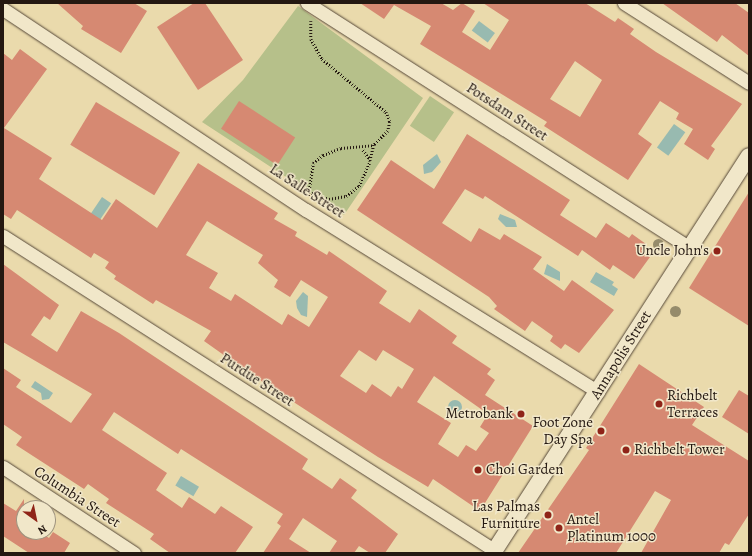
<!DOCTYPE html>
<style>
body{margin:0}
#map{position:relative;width:752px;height:556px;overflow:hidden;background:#eadaac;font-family:Alegreya,serif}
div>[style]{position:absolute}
.green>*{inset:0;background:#b6c08a;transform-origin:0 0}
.water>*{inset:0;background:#98bab0;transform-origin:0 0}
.round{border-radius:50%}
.building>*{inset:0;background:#d68972;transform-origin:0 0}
.path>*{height:2.5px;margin-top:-1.25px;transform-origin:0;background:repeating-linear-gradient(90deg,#241811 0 1px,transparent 0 3px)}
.roads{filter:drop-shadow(0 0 1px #564838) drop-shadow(0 0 1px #564838)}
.minor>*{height:13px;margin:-6.5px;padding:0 6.5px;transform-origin:6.5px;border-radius:6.5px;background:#f1e7c9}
.tertiary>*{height:16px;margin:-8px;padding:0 8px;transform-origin:8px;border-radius:8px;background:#f1e7c9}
.trees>*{width:11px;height:11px;margin:-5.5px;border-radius:50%;background:#958b6b}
.dots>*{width:11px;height:11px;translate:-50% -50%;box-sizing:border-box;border:2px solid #f1e7c9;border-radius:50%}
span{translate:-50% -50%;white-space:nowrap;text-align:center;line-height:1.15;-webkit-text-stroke:3px #f1e7c9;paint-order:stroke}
.street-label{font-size:15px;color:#241811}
.poi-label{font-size:15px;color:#241811}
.right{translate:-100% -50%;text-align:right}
.left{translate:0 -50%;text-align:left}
.frame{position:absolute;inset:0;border:4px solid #241811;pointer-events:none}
.north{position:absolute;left:16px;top:500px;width:40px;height:40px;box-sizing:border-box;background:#f1e7c9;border:1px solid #9f947f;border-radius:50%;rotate:147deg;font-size:11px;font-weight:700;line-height:16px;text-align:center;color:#241811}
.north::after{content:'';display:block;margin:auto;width:14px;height:18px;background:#8f2418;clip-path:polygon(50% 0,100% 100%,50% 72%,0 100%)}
</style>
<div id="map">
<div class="green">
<div style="clip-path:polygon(298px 6px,423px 98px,344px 215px,202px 122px,243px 80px)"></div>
<div style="left:430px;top:96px;width:29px;height:36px;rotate:34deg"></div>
</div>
<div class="water">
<div style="left:479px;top:21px;width:20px;height:12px;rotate:37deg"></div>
<div style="left:674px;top:124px;width:14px;height:29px;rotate:36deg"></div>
<div style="clip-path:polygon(437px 154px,441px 162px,432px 172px,424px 174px,423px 165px)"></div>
<div style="left:102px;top:197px;width:11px;height:22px;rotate:34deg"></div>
<div style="clip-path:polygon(500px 214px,515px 220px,517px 227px,506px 227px,498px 219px)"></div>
<div style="clip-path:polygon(547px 264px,560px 272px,560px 281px,544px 274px)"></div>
<div style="clip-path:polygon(596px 272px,614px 282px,612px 285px,618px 289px,614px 296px,590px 282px)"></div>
<div style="clip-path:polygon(303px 292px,308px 296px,307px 317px,301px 315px,297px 308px,296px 301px)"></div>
<div style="clip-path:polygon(35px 381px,53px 393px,49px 399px,42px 400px,41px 393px,31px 387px)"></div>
<div class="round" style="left:448px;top:400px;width:14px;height:14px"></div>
<div style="left:181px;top:476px;width:21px;height:11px;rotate:31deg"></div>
</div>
<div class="building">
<div style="clip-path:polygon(57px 3px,134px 3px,147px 11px,121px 53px,81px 29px,83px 26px)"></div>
<div style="clip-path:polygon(194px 3px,205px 3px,243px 60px,198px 90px,157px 27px)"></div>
<div style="clip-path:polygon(evenodd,360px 3px,441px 3px,453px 10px,462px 3px,475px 11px,462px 32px,490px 50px,509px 20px,483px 3px,585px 3px,615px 22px,618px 18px,634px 29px,630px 34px,656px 52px,742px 104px,711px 146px,715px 149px,708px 160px,684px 144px,693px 129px,676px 119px,679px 113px,660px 101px,638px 134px,652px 144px,628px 180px,544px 126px,547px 122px,420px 44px,431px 26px,394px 5px,384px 19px,360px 3px,575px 61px,602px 80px,580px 117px,550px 99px,575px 61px)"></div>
<div style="clip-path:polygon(662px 3px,735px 3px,749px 13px,749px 56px,722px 35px,717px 42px)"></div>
<div style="clip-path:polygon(evenodd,20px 49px,47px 69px,4px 128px,52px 158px,39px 179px,102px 220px,116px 199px,157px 228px,198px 163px,278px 213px,274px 219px,297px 232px,295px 236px,327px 255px,329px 251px,387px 291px,379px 303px,410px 323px,419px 309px,457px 336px,452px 343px,491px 369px,487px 374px,495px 380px,485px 395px,533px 426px,480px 511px,433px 479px,428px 487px,378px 457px,252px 375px,204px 341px,211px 331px,156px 300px,153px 304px,114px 279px,116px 276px,105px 268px,109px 262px,94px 253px,91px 258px,17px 210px,11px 219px,3px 214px,3px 53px,12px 60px,20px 49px,207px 221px,263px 255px,258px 263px,278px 280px,274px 287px,290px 297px,301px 280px,328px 297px,309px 327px,288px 314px,282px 325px,235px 294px,231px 301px,209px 288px,218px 273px,186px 255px,207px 221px,20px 49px,359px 350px,376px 361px,383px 350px,414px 369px,402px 389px,398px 386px,391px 397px,372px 384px,366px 393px,340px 376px,359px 350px,20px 49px,434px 376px,488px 414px,480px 427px,489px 433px,476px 451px,466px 445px,458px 457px,438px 444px,451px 423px,417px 402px,434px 376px)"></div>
<div style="left:239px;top:101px;width:67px;height:33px;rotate:33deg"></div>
<div style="left:96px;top:102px;width:98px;height:50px;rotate:31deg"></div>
<div style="clip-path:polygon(467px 134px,570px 200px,560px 215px,596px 238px,606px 223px,629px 238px,632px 234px,646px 244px,641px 251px,650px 257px,634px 279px,613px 265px,610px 270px,582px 250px,578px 256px,485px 196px,483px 199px,465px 189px,442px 223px,471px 242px,479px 228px,500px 240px,504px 234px,542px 257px,533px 269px,564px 291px,572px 280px,614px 310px,579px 353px,565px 344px,561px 349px,550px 341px,553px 336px,532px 321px,525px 331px,494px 309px,497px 306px,489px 297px,357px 210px,391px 160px,434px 189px)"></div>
<div style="clip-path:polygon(749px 192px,749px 326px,689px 288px)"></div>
<div style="clip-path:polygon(3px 264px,59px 305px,50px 320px,44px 316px,31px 335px,57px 352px,81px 311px,119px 333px,308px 459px,302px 469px,332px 489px,340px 478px,357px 490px,351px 498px,398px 534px,385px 553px,370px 553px,359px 546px,354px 553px,329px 553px,337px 541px,303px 518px,289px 539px,311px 553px,263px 553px,281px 526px,277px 523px,283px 514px,181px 449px,178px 454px,114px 412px,102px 430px,167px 473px,156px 490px,182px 508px,189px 497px,215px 514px,221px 506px,253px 527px,235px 553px,170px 553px,150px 539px,154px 534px,106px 503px,109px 499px,88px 484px,84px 489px,16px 445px,22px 437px,3px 424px,3px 368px,21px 380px,16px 387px,71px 423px,92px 394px,3px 342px)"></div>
<div style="clip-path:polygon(639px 364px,704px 407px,692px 425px,749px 461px,749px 514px,729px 545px,725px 543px,719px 553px,641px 553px,671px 500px,655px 491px,616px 553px,518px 553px,589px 450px,586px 448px)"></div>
<div style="clip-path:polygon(739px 390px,749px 396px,749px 434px,722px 417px)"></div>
<div style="clip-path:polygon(24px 499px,24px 532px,40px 532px,49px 538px,53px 532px,70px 543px,64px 553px,29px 553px,3px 536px,3px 503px,16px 511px)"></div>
</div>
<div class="path">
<div style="left:311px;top:21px;width:18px;rotate:90deg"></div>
<div style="left:311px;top:39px;width:23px;rotate:61deg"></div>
<div style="left:322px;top:59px;width:83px;rotate:39.6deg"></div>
<div style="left:386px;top:112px;width:11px;rotate:68deg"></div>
<div style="left:390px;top:122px;width:9px;rotate:103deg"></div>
<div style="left:388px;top:131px;width:20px;rotate:135deg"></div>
<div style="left:374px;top:145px;width:16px;rotate:104deg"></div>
<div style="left:309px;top:192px;width:21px;rotate:19deg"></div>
<div style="left:329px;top:199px;width:17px;rotate:-10deg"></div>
<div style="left:346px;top:196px;width:16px;rotate:-38deg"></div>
<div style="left:359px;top:186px;width:27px;rotate:-66deg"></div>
<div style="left:370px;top:161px;width:14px;rotate:-124deg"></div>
<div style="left:308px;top:196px;width:33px;rotate:-81deg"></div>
<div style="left:313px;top:163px;width:13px;rotate:-39deg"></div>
<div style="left:323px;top:155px;width:19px;rotate:-21deg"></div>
<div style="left:341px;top:148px;width:33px;rotate:-5deg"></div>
</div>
<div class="roads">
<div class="minor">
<div style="left:307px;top:3px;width:455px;rotate:32.6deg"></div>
<div style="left:624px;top:3px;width:148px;rotate:32.6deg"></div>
<div style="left:3px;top:9px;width:364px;rotate:33.6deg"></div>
<div style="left:306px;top:210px;width:344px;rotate:31.9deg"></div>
<div style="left:3px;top:236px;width:583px;rotate:32.6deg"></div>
<div style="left:3px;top:467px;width:157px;rotate:33.3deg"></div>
</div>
<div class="tertiary">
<div style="left:493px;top:553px;width:472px;rotate:-57.2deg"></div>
</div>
</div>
<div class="trees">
<div style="left:658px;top:244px"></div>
<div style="left:675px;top:311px"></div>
</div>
<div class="dots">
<div style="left:717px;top:251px;background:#8f2418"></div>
<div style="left:659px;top:404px;background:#8f2418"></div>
<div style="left:521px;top:414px;background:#8f2418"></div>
<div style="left:601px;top:431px;background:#8f2418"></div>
<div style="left:626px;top:450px;background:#8f2418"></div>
<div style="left:478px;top:470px;background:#8f2418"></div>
<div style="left:548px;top:515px;background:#8f2418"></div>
<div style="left:559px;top:528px;background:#8f2418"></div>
</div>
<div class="street-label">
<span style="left:507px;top:112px;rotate:33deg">Potsdam Street</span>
<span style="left:307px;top:191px;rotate:33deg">La Salle Street</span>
<span style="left:621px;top:355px;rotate:-58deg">Annapolis Street</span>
<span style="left:257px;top:380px;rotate:33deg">Purdue Street</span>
<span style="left:77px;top:497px;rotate:33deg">Columbia Street</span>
</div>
<div class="poi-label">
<span class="right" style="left:709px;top:251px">Uncle John's</span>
<span class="left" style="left:667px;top:404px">Richbelt<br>Terraces</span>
<span class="right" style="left:513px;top:414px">Metrobank</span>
<span class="right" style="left:593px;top:431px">Foot Zone<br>Day Spa</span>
<span class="left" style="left:634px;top:450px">Richbelt Tower</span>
<span class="left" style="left:486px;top:470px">Choi Garden</span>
<span class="right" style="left:540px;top:515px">Las Palmas<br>Furniture</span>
<span class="left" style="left:567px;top:528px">Antel<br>Platinum 1000</span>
</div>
<div class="frame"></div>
<div class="north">N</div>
</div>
